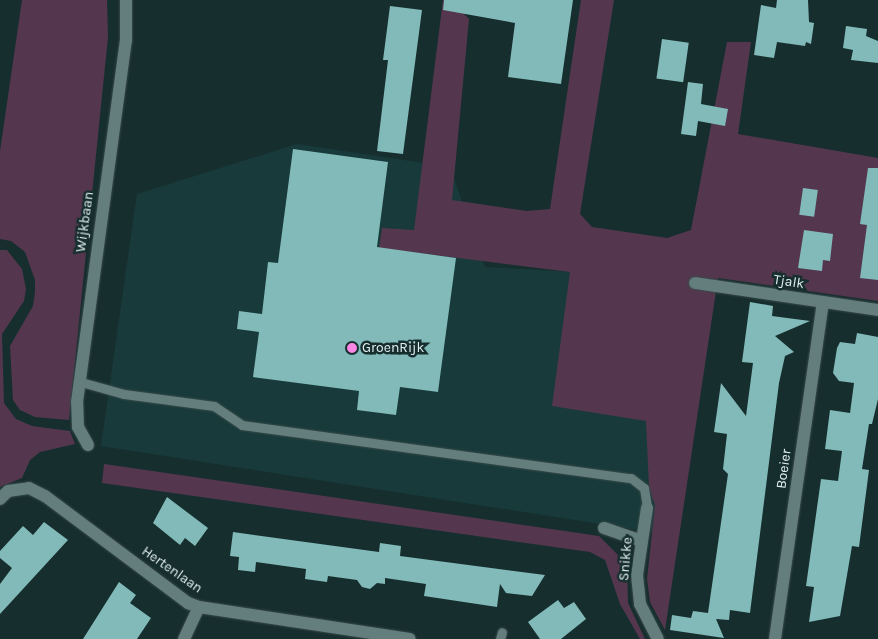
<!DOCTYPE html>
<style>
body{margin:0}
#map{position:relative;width:878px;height:639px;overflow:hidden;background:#172e2e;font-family:Karla,sans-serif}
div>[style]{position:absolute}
.built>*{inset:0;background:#183a3a}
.green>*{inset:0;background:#54374e}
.building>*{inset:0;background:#81bab9;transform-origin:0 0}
.roads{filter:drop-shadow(0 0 1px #374a4a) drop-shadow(0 0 1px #374a4a)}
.lane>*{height:9px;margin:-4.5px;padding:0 4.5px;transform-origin:4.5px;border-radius:4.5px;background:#647d7d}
.street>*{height:12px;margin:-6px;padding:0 6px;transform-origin:6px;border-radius:6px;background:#647d7d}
.dots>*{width:14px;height:14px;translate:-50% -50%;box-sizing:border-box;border:2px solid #172e2e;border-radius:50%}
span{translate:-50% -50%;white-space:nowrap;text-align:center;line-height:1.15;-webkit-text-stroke:5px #172e2e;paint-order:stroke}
.street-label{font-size:14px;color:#e2f0f0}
.poi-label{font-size:14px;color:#e2f0f0}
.left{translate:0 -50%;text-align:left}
</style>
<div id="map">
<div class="built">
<div style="clip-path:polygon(297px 144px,450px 167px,485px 267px,704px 279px,664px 534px,101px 446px,137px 194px)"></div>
</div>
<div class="green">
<div style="clip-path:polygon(22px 0,107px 0,108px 37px,69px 420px,35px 417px,20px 410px,13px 400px,10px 346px,33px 306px,35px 292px,35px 280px,25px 252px,11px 241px,0 239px,0 151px)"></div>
<div style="clip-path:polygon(443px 0,450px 0,469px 19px,452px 200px,527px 211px,550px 209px,581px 0,614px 0,580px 214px,592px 227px,667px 238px,691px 230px,727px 42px,751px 42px,738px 134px,878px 158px,878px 301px,718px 278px,665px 630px,650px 602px,647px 579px,655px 505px,649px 488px,646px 421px,552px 406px,570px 272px,379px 248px,382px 228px,414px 230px)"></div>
<div style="clip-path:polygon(0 250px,7px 250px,22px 269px,26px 289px,24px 301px,2px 334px,4px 403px,16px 419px,32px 426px,70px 431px,75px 444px,40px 452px,30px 460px,22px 478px,0 487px)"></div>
<div style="clip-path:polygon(104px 464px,599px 536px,627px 564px,628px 603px,645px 639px,640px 639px,620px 604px,605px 560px,590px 552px,102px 483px)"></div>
</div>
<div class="building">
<div style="clip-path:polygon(444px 0,573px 0,561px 84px,508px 77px,515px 23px,443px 10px)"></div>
<div style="clip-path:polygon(777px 0,808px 0,809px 22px,814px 23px,811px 44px,806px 42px,805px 46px,777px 42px,774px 58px,754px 55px,761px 5px,776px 8px)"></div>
<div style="clip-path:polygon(390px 6px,422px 10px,403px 154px,377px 151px,388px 60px,383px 60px)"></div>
<div style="clip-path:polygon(846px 26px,867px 29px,866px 36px,878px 41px,878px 63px,851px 60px,853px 50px,843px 48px)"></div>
<div style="left:662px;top:39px;width:27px;height:40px;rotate:8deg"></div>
<div style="clip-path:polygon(688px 82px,703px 84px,701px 104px,728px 109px,725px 126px,698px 121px,696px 136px,681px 134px)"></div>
<div style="clip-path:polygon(293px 149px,388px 162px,377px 247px,456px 258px,438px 392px,400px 387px,396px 415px,357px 410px,359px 391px,253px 377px,259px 332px,237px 329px,239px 311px,262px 314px,268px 262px,278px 263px)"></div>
<div style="clip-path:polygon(868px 168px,878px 168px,878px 280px,860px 278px,867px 225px,860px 224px)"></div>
<div style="left:803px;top:188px;width:15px;height:27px;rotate:8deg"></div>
<div style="clip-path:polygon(804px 230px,833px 234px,830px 261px,823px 260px,822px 271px,798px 268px)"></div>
<div style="clip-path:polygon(750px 302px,773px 306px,772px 316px,810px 321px,775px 336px,794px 352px,785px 356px,779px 383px,750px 613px,730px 610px,729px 620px,716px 619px,724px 638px,670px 630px,672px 615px,691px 618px,693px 611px,708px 613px,728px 474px,723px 469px,727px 434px,714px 432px,721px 383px,746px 416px,753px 363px,742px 362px)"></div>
<div style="clip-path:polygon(857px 333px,878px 337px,878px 399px,872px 424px,869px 424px,862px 469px,869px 470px,859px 547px,852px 546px,840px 616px,809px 622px,814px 587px,806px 586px,821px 479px,838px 481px,842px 451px,825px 449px,830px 410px,850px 413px,854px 383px,839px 381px,833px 373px,837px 348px,840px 342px,855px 344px)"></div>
<div style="clip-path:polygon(167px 497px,208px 528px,195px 546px,185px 538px,180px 545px,153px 523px)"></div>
<div style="clip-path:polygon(44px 522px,68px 540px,0 614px,0 584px,12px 568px,0 558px,0 551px,23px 526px,33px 535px)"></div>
<div style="clip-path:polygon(233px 532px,379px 552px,380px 543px,401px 546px,400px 556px,545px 575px,532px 596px,506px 593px,500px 584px,497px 607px,424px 596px,426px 584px,385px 578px,385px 584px,377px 583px,370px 589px,362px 587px,357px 580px,328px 576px,327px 582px,305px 579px,306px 569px,256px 562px,255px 572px,238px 570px,239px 557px,230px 556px)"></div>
<div style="clip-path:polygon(119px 582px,136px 595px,130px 603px,151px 618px,137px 639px,83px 639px)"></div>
<div style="clip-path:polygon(558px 600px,564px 608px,574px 602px,586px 619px,561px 639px,540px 639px,528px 622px)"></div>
</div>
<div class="roads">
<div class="lane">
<div style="left:81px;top:382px;width:45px;rotate:15.6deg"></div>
<div style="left:124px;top:394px;width:91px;rotate:7.6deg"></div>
<div style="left:214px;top:406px;width:34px;rotate:34deg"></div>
<div style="left:242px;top:425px;width:393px;rotate:7.8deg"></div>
<div style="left:631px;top:478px;width:16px;rotate:38deg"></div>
<div style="left:644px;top:488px;width:20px;rotate:81deg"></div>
<div style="left:500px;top:639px;width:7px;rotate:-74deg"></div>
</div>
<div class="street">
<div style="left:695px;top:283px;width:185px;rotate:8.4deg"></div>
<div style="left:88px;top:445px;width:21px;rotate:-119deg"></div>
<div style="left:78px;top:427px;width:25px;rotate:-92deg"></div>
<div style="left:77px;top:402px;width:364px;rotate:-82.3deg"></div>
<div style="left:126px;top:41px;width:41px;rotate:-90deg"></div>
<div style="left:0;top:499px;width:11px;rotate:-45deg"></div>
<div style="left:8px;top:491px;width:21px;rotate:-8deg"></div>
<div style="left:29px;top:488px;width:18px;rotate:27deg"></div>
<div style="left:45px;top:496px;width:179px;rotate:36.8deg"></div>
<div style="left:188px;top:603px;width:12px;rotate:20deg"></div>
<div style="left:199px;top:607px;width:213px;rotate:8.6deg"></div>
<div style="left:647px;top:508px;width:68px;rotate:98.5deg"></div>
<div style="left:637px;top:575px;width:29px;rotate:84deg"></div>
<div style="left:640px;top:604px;width:39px;rotate:63deg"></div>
<div style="left:604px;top:528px;width:40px;rotate:18.9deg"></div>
<div style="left:184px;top:639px;width:35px;rotate:-65deg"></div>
<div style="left:775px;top:639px;width:340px;rotate:-81.9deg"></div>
</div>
</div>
<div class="dots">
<div style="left:352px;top:348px;background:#fb87e5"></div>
</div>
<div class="street-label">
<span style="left:85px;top:222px;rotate:-82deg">Wijkbaan</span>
<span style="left:789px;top:282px;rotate:9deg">Tjalk</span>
<span style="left:784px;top:469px;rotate:-82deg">Boeier</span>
<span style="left:626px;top:559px;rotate:-85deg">Snikke</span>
<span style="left:172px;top:570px;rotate:35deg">Hertenlaan</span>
</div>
<div class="poi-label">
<span class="left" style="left:362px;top:348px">GroenRijk</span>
</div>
</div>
